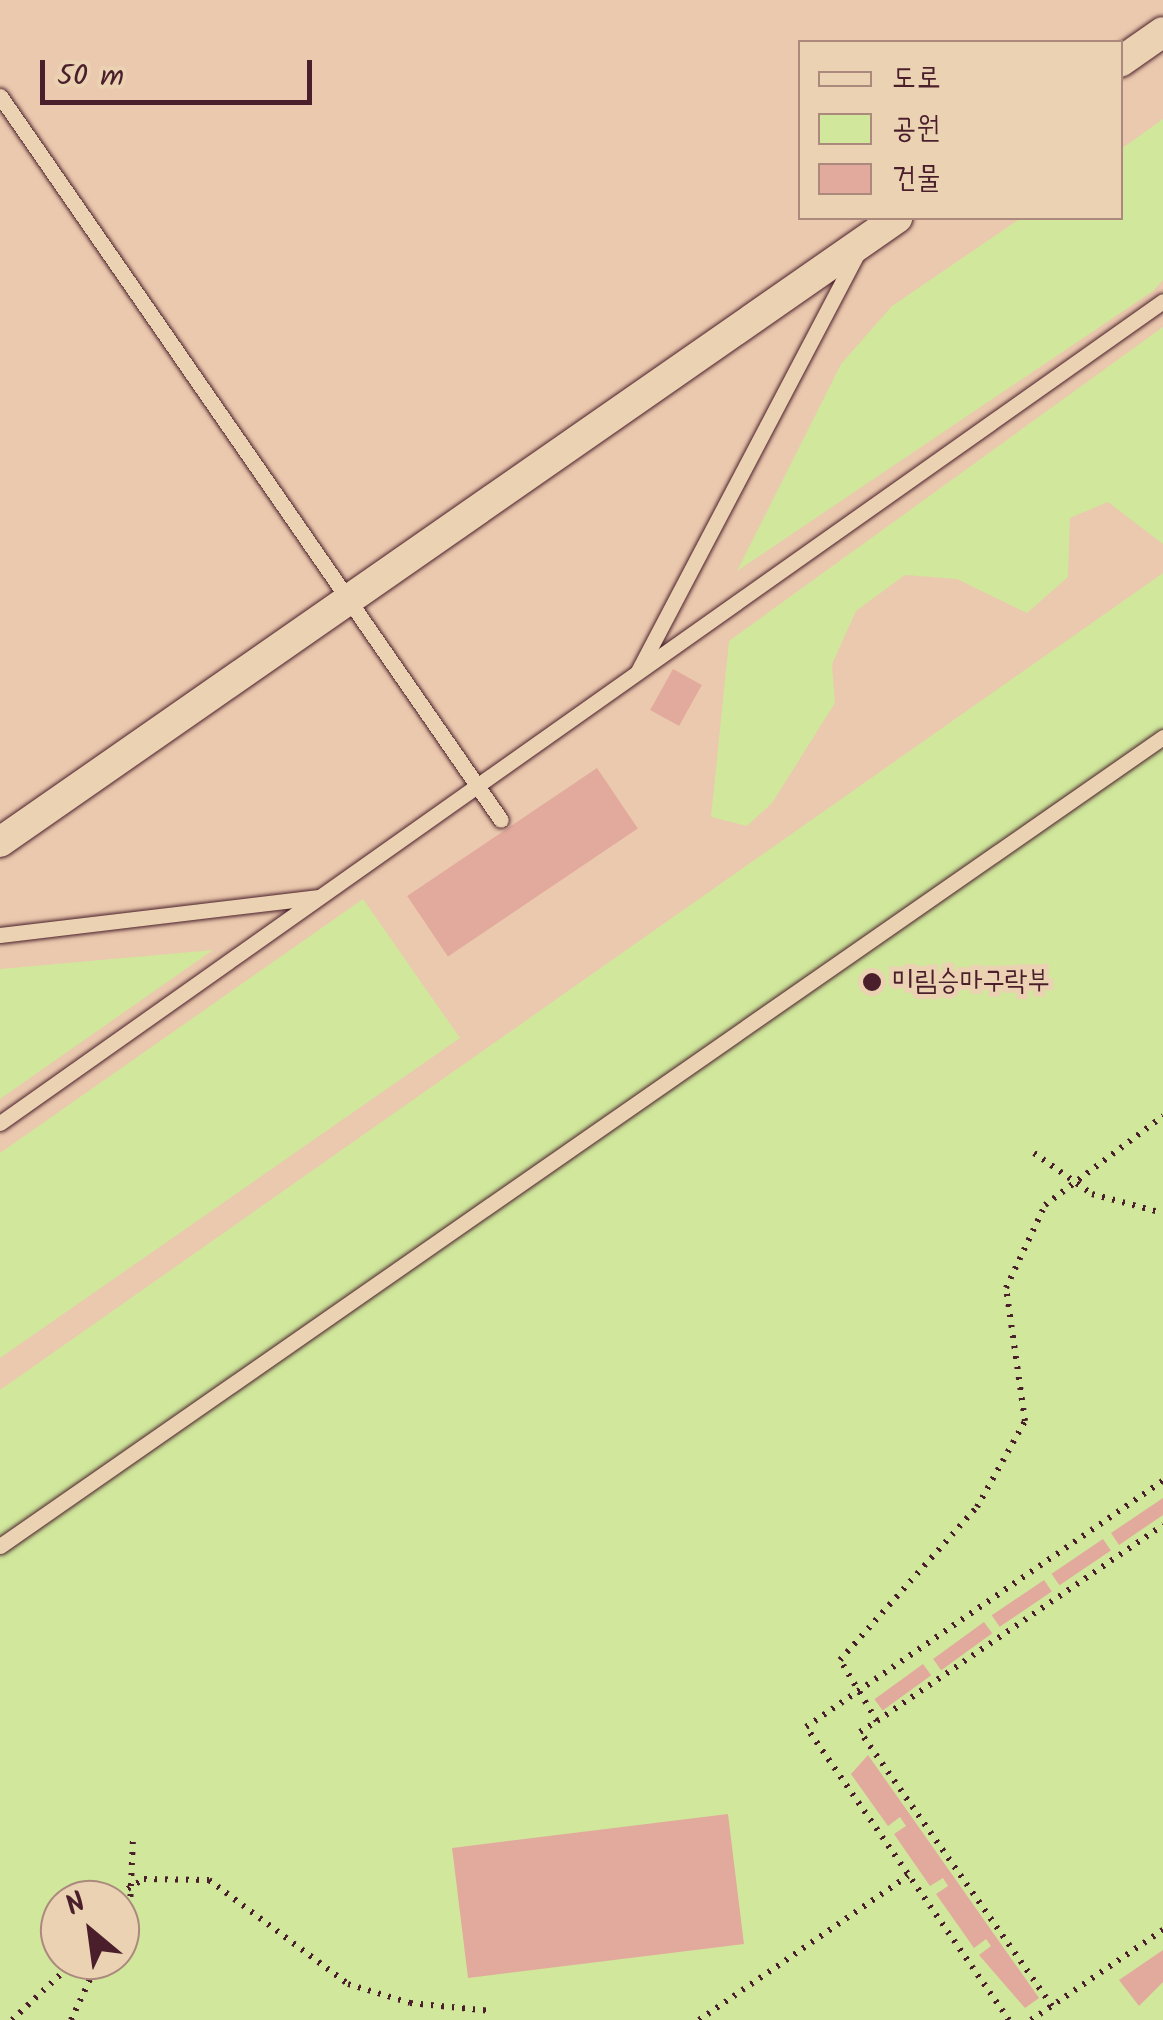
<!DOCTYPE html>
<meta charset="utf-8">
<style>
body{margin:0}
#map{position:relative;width:1163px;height:2020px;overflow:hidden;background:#ebc9ae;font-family:Kalam,"Poor Story",sans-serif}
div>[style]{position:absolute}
.green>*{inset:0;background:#d0e79c}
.building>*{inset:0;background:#e2aa9c;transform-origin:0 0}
.path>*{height:6px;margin-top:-3px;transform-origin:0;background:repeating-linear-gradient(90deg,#4a1f2b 0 2.5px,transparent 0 10.5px)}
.roads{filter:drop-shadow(0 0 2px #4a1f2b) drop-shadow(0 0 2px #4a1f2b)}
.service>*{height:15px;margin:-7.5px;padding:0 7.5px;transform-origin:7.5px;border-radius:7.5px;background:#ebd2b3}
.minor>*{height:30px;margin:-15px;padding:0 15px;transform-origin:15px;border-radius:15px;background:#ebd2b3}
.dots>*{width:28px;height:28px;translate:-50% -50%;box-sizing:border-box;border:5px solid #ebd2b3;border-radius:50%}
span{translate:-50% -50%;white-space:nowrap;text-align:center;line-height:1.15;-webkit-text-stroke:10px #ebd2b3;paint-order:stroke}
.poi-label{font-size:28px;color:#4a1f2b}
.left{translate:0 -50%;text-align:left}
.legend{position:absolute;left:798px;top:40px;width:325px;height:180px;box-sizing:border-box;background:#ebd2b3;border:2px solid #ab8a7d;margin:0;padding:12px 18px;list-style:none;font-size:30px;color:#4a1f2b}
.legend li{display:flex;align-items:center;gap:20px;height:50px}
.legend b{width:50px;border:2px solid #ab8a7d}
.north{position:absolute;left:40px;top:1880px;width:100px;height:100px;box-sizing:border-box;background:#ebd2b3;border:2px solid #ab8a7d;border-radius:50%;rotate:331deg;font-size:28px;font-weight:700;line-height:40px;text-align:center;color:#4a1f2b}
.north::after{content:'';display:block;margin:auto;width:35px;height:45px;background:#4a1f2b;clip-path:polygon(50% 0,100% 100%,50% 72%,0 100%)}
.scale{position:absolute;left:40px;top:60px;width:272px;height:45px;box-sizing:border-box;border:5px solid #4a1f2b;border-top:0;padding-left:12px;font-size:30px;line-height:35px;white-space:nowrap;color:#4a1f2b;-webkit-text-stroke:8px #ebd2b3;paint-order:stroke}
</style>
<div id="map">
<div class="green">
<div style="clip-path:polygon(1163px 119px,1163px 280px,1153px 291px,737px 571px,841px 364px,892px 306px,1021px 218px,1120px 218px,1121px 149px)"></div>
<div style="clip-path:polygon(1163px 327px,1163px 544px,1108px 502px,1070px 518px,1068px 577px,1027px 613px,957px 579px,905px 575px,856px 611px,832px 664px,835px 703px,772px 803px,747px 826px,711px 817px,729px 641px)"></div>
<div style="clip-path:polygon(evenodd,1163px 573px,1163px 2020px,0 2020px,0 1390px,1163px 573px,60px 1900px,120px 1900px,120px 1960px,60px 1960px,60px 1900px)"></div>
<div style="clip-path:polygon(363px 899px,460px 1038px,0 1358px,0 1153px)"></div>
<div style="clip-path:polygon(213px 950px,0 1099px,0 969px)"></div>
</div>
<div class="building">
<div style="left:673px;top:669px;width:33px;height:47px;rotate:29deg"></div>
<div style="left:597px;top:768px;width:73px;height:229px;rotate:56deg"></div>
<div style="clip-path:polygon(1163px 1498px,1163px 1515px,1119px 1545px,1111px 1533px)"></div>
<div style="left:1103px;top:1539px;width:14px;height:62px;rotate:56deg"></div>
<div style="left:1044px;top:1580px;width:14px;height:63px;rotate:56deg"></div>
<div style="left:984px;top:1622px;width:14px;height:63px;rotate:54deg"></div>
<div style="left:923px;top:1664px;width:14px;height:60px;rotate:54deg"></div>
<div style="clip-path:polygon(868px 1755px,1039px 1998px,1025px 2008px,979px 1955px,991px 1946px,986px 1939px,974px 1948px,936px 1894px,948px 1886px,943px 1878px,930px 1886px,894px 1834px,906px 1826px,900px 1817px,888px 1826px,851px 1774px)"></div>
<div style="left:728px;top:1814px;width:131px;height:278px;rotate:83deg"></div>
<div style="clip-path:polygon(1163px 1950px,1163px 1982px,1139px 2006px,1119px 1980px)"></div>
</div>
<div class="path">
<div style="left:1034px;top:1153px;width:71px;rotate:35.3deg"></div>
<div style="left:1092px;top:1194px;width:73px;rotate:15deg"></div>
<div style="left:877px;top:1721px;width:347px;rotate:-34.4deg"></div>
<div style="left:110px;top:1900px;width:40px;rotate:-32deg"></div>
<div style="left:144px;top:1879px;width:65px;rotate:0.9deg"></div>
<div style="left:209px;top:1880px;width:174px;rotate:36.8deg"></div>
<div style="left:348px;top:1984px;width:65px;rotate:17deg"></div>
<div style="left:410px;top:2003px;width:82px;rotate:5.6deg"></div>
<div style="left:120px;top:1925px;width:21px;rotate:-61deg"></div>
<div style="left:130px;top:1907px;width:70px;rotate:-87.5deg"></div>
<div style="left:1052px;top:2006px;width:335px;rotate:-125deg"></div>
<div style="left:860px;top:1732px;width:20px;rotate:-33deg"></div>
<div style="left:877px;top:1721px;width:71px;rotate:-121.2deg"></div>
<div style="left:840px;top:1660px;width:205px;rotate:-48.2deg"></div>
<div style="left:977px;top:1507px;width:98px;rotate:-60.8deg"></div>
<div style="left:1025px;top:1421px;width:134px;rotate:-98.1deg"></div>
<div style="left:1006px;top:1288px;width:92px;rotate:-64.8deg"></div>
<div style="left:1045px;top:1205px;width:148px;rotate:-37deg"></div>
<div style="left:12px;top:2020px;width:88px;rotate:-43.2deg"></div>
<div style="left:71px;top:2020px;width:66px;rotate:-65deg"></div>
<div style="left:699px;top:2020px;width:254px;rotate:-34.6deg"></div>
<div style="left:1009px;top:2020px;width:356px;rotate:-124.7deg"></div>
<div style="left:806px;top:1727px;width:434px;rotate:-34.6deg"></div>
<div style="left:1031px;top:2020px;width:160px;rotate:-34.3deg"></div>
</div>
<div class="roads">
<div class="service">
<div style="left:0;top:96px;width:880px;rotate:55.32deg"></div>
<div style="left:638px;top:671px;width:472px;rotate:-62.3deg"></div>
<div style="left:0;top:935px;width:321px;rotate:-6.8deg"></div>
<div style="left:0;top:1123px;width:1424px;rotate:-35.25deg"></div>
<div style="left:0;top:1546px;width:1417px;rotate:-34.82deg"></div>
</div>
<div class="minor">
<div style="left:1120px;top:62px;width:52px;rotate:-34.9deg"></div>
<div style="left:0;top:842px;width:1093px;rotate:-34.82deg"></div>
</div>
</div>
<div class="dots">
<div style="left:872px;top:982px;background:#4a1f2b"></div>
</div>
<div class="poi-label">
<span class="left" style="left:892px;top:982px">미림승마구락부</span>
</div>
<ul class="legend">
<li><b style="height:12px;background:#ebd2b3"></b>도로</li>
<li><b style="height:28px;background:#d0e79c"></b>공원</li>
<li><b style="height:28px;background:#e2aa9c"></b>건물</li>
</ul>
<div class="north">N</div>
<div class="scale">50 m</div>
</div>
